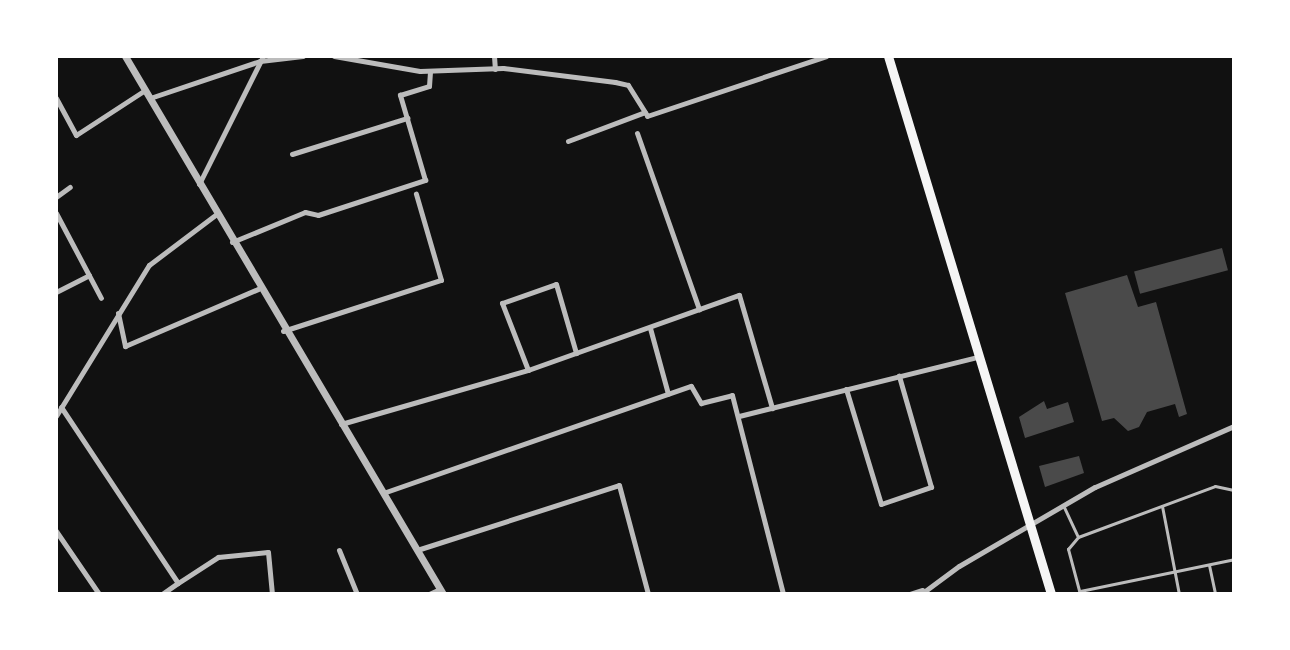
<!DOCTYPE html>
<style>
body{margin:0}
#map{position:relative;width:1290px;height:650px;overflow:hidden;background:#111;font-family:"Varela Round",sans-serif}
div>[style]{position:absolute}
.building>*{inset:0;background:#4a4a4a;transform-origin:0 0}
.service>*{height:3px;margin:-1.5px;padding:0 1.5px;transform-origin:1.5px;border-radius:1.5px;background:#bcbcbc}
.minor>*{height:5px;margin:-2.5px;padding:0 2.5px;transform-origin:2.5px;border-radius:2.5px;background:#bcbcbc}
.tertiary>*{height:7px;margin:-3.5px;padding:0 3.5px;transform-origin:3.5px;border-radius:3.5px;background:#bcbcbc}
.trunk>*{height:9px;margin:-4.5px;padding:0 4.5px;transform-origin:4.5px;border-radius:4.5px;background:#f5f5f5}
span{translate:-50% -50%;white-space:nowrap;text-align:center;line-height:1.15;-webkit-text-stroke:8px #fff;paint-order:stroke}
.frame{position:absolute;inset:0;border:58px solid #fff;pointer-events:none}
</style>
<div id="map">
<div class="building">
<div style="left:1222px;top:248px;width:23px;height:91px;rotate:75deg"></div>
<div style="clip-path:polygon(1127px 275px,1138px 307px,1156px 302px,1187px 414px,1179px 417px,1175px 404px,1147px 412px,1139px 427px,1128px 431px,1114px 418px,1102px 421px,1065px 293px)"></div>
<div style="clip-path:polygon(1044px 401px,1047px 409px,1068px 402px,1074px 422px,1025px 438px,1019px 417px)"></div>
<div style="clip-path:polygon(1079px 456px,1084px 473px,1045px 487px,1039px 466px)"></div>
</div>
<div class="service">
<div style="left:1063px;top:505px;width:35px;rotate:65deg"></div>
<div style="left:1162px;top:506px;width:90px;rotate:79.1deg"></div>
<div style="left:1209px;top:565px;width:30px;rotate:78deg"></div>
<div style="left:1080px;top:591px;width:157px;rotate:-11.7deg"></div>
<div style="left:1080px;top:594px;width:47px;rotate:-104.9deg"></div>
<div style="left:1068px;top:549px;width:16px;rotate:-50deg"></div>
<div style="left:1078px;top:537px;width:146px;rotate:-20.4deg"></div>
<div style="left:1215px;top:486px;width:19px;rotate:12deg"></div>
</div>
<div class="minor">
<div style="left:334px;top:56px;width:87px;rotate:9.9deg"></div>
<div style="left:420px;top:71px;width:83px;rotate:-2.1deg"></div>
<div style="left:503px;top:68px;width:113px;rotate:7.1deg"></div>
<div style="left:615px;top:82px;width:13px;rotate:13deg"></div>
<div style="left:628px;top:85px;width:36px;rotate:58deg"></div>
<div style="left:647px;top:116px;width:189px;rotate:-18.5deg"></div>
<div style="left:494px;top:56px;width:13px;rotate:86deg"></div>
<div style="left:56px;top:98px;width:42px;rotate:61.6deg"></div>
<div style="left:76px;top:135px;width:82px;rotate:-33.1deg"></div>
<div style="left:150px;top:98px;width:116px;rotate:-18.6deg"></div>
<div style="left:260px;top:61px;width:43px;rotate:-6.6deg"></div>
<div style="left:637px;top:133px;width:187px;rotate:70.6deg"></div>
<div style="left:568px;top:141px;width:82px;rotate:-20.6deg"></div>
<div style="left:292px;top:154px;width:121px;rotate:-17.4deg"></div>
<div style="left:199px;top:184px;width:143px;rotate:-63.4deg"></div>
<div style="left:56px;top:197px;width:17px;rotate:-36deg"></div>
<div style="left:56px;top:213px;width:96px;rotate:62.1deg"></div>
<div style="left:232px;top:242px;width:79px;rotate:-22.3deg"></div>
<div style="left:305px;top:212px;width:13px;rotate:13deg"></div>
<div style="left:318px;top:215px;width:113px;rotate:-18.1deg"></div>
<div style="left:425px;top:180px;width:89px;rotate:-106.4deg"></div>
<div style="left:400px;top:95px;width:30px;rotate:-17deg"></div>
<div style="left:429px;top:86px;width:15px;rotate:-86deg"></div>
<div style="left:56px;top:292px;width:37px;rotate:-27deg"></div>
<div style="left:118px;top:313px;width:34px;rotate:78deg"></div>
<div style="left:125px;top:346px;width:145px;rotate:-23.2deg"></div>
<div style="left:650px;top:328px;width:68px;rotate:74.7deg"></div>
<div style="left:283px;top:331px;width:166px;rotate:-17.9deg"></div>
<div style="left:441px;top:280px;width:90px;rotate:-106.2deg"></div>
<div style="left:528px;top:370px;width:72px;rotate:-111.2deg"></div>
<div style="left:502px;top:303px;width:57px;rotate:-19.4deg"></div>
<div style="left:556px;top:284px;width:72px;rotate:73.8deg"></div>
<div style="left:846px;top:389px;width:120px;rotate:73.1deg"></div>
<div style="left:881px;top:504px;width:53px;rotate:-18.8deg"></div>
<div style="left:931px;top:487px;width:116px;rotate:-106.1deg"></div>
<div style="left:61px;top:407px;width:211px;rotate:56.4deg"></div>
<div style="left:178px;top:583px;width:48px;rotate:-33deg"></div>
<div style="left:218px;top:557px;width:50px;rotate:-5.7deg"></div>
<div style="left:268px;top:552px;width:42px;rotate:84.6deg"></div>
<div style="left:56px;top:416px;width:177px;rotate:-58.4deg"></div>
<div style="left:149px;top:265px;width:83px;rotate:-37.1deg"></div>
<div style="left:739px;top:416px;width:245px;rotate:-13.9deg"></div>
<div style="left:341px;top:424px;width:195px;rotate:-16.1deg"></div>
<div style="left:528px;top:370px;width:224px;rotate:-19.6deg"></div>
<div style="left:739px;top:295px;width:118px;rotate:73.7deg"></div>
<div style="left:383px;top:493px;width:326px;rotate:-19.2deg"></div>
<div style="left:691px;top:386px;width:20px;rotate:60deg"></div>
<div style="left:701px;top:403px;width:32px;rotate:-14deg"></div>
<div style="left:732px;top:395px;width:205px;rotate:75.6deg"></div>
<div style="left:56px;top:531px;width:76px;rotate:55.7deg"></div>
<div style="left:339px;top:550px;width:48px;rotate:67.8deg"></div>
<div style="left:417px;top:550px;width:212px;rotate:-17.8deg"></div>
<div style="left:619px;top:485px;width:113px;rotate:75.1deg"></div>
<div style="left:162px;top:594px;width:19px;rotate:-35deg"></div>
<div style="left:429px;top:594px;width:12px;rotate:-24deg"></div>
<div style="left:910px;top:594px;width:13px;rotate:-18deg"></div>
<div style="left:921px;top:594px;width:47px;rotate:-36.4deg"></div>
<div style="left:959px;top:566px;width:157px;rotate:-30.2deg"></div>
<div style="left:1095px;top:487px;width:152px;rotate:-23.7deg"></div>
</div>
<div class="tertiary">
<div style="left:125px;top:56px;width:625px;rotate:59.41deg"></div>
</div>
<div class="trunk">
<div style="left:888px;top:56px;width:562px;rotate:73.14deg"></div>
</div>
<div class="frame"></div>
</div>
